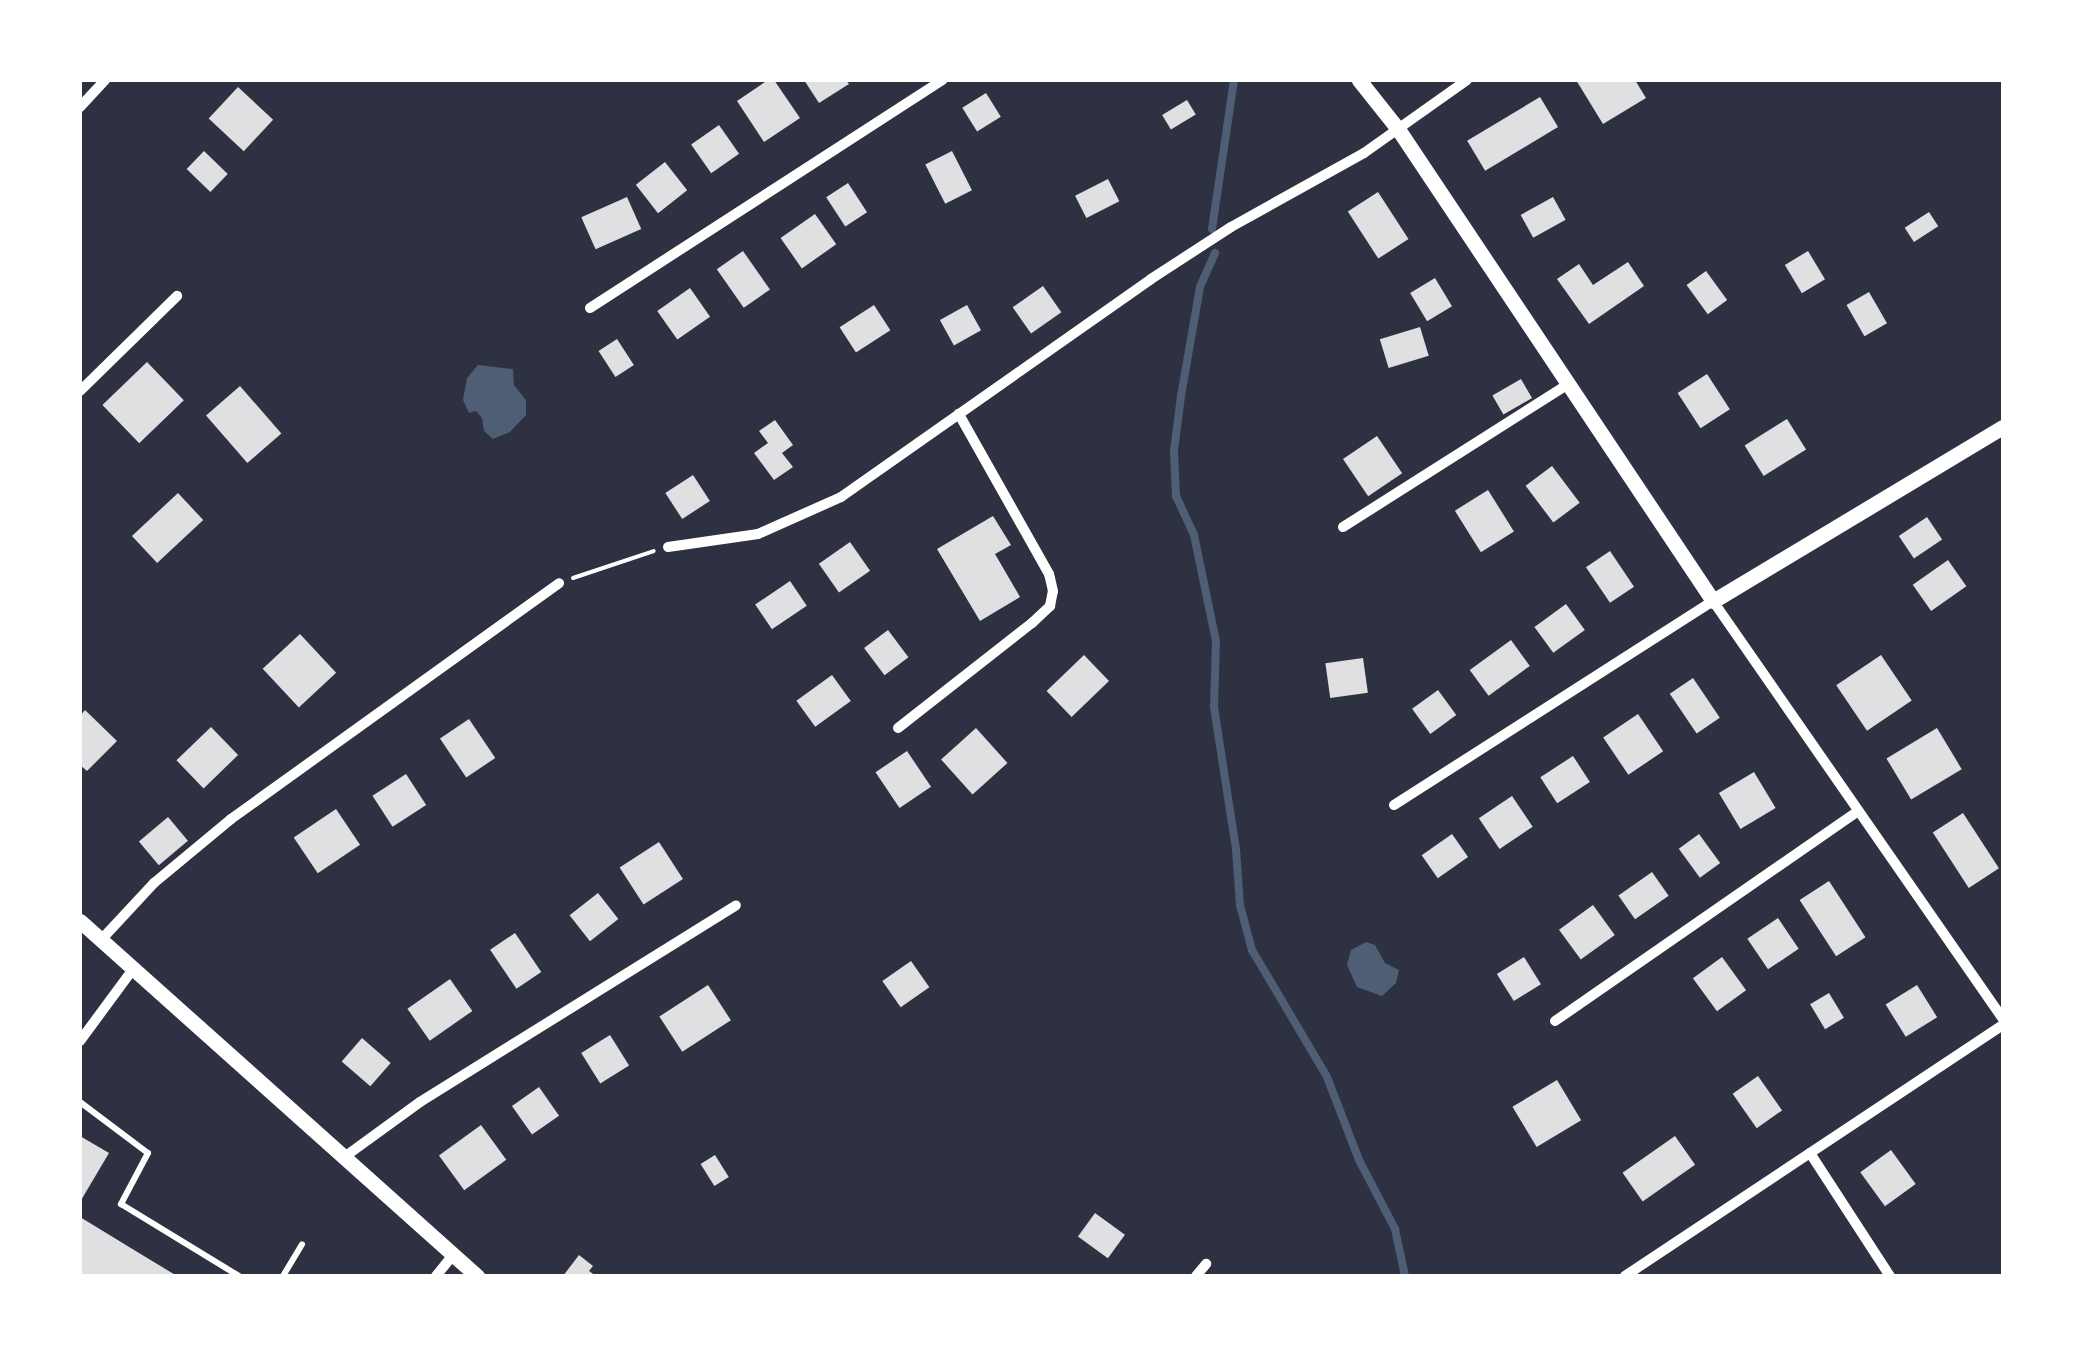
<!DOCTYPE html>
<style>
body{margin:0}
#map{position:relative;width:2083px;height:1356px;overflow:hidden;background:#2d3142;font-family:Inter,sans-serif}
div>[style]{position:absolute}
.water>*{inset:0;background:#4f5d75}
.stream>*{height:8px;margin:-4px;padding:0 4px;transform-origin:4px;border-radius:4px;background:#4f5d75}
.building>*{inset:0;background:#e0e0e3;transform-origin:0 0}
.path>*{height:4px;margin:-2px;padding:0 2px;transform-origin:2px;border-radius:2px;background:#fff}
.service>*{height:6px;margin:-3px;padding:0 3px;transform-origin:3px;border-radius:3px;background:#fff}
.minor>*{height:10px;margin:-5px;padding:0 5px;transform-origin:5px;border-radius:5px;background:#fff}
.tertiary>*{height:15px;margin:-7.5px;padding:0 7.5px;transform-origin:7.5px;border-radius:7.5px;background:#fff}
span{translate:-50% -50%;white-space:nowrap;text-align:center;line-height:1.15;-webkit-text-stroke:10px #fff;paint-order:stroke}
.frame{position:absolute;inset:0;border:82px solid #fff;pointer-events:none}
</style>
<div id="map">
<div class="water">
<div style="clip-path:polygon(478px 365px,513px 369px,514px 385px,526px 400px,526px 415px,510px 432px,493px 439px,484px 431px,482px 418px,476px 411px,469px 413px,463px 400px,467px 378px)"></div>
<div style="clip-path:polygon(1366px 942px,1375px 945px,1385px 963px,1399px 970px,1396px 983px,1382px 996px,1357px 987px,1347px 965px,1351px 950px)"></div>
</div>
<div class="stream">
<div style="left:1212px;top:229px;width:151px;rotate:-81.6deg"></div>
<div style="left:1215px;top:253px;width:37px;rotate:114deg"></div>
<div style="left:1200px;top:287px;width:111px;rotate:99.9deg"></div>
<div style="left:1181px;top:396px;width:55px;rotate:97.3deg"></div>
<div style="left:1174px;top:451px;width:45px;rotate:87.5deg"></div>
<div style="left:1176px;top:496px;width:43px;rotate:65.2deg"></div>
<div style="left:1194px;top:535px;width:108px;rotate:78.3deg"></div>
<div style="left:1216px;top:641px;width:66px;rotate:91.7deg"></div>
<div style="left:1214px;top:707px;width:144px;rotate:81.2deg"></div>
<div style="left:1236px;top:849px;width:56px;rotate:85.9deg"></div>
<div style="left:1240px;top:905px;width:47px;rotate:75.1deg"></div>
<div style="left:1252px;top:950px;width:147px;rotate:59.4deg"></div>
<div style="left:1327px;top:1077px;width:89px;rotate:68.9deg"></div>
<div style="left:1359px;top:1160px;width:78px;rotate:62.4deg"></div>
<div style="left:1395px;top:1229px;width:48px;rotate:78deg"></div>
</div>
<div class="building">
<div style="clip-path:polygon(768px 80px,774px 80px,800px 118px,764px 142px,737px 101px)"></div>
<div style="clip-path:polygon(804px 80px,846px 80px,849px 84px,819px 103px)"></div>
<div style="clip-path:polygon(1576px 80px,1635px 80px,1646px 98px,1603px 124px)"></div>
<div style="left:238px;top:87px;width:48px;height:43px;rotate:43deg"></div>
<div style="left:986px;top:93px;width:28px;height:28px;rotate:58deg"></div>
<div style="left:1540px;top:97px;width:35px;height:85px;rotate:59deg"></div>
<div style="left:1187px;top:100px;width:17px;height:29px;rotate:59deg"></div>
<div style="left:719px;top:125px;width:35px;height:34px;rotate:55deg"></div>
<div style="left:204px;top:151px;width:33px;height:25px;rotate:44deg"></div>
<div style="left:952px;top:151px;width:44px;height:30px;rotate:63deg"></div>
<div style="left:665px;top:162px;width:36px;height:37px;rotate:52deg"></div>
<div style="left:1108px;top:179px;width:25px;height:37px;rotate:63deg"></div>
<div style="left:848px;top:183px;width:35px;height:26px;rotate:57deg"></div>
<div style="left:1378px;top:192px;width:56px;height:36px;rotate:57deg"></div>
<div style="left:627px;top:197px;width:35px;height:50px;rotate:66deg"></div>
<div style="left:1553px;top:197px;width:26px;height:37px;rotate:61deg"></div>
<div style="left:1929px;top:212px;width:17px;height:29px;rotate:57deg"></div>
<div style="left:815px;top:214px;width:37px;height:42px;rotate:55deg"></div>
<div style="left:743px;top:251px;width:47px;height:32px;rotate:55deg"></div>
<div style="left:1808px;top:251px;width:33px;height:27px;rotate:59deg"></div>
<div style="clip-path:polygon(1628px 262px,1644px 286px,1589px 324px,1557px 279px,1579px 264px,1593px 285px)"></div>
<div style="left:1706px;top:271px;width:36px;height:24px;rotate:54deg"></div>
<div style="left:1435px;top:278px;width:33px;height:29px;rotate:59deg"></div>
<div style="left:1043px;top:286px;width:32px;height:37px;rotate:55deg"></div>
<div style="left:690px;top:288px;width:35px;height:40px;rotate:55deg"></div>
<div style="left:1869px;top:292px;width:36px;height:26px;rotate:60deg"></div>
<div style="left:874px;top:305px;width:30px;height:41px;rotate:57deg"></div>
<div style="left:967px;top:305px;width:29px;height:31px;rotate:61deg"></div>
<div style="left:1420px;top:327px;width:30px;height:42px;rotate:73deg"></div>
<div style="left:617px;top:339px;width:31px;height:22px;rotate:57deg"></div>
<div style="left:147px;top:362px;width:53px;height:62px;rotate:46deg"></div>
<div style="left:1707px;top:374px;width:42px;height:35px;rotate:57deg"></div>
<div style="left:1521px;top:379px;width:22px;height:33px;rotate:60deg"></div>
<div style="left:240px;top:386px;width:63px;height:45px;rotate:49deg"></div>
<div style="left:1787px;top:419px;width:36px;height:50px;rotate:58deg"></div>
<div style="clip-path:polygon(775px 420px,793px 445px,782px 453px,793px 467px,774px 480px,754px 453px,768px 443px,759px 431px)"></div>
<div style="left:1377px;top:436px;width:45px;height:41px;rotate:56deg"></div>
<div style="left:1552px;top:466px;width:46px;height:33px;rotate:53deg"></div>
<div style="left:693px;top:475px;width:31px;height:33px;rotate:57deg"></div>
<div style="left:1488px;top:490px;width:49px;height:39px;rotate:58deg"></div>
<div style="left:178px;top:493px;width:37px;height:63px;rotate:47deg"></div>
<div style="clip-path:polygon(993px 516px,1011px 545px,995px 554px,1020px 597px,980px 621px,937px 549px)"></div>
<div style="left:1927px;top:517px;width:27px;height:34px;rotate:56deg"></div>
<div style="left:850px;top:542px;width:35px;height:38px;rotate:55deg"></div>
<div style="left:1610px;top:551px;width:43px;height:29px;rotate:56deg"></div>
<div style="left:1948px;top:560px;width:32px;height:43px;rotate:55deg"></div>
<div style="left:790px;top:581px;width:30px;height:42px;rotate:56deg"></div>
<div style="left:1566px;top:604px;width:32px;height:39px;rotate:54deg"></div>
<div style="left:888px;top:630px;width:34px;height:30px;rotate:53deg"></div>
<div style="left:300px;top:634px;width:53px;height:51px;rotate:47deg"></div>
<div style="left:1511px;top:640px;width:32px;height:51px;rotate:54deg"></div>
<div style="left:1084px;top:655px;width:36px;height:52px;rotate:46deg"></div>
<div style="left:1881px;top:655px;width:55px;height:54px;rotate:56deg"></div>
<div style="left:1363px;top:658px;width:35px;height:38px;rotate:82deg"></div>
<div style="left:832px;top:675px;width:32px;height:44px;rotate:54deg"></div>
<div style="left:1693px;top:678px;width:48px;height:28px;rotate:56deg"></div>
<div style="left:1438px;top:690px;width:31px;height:32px;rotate:54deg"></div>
<div style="clip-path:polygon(85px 710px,117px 741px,87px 771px,80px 765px,80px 716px)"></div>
<div style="left:1638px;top:714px;width:45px;height:42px;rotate:56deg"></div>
<div style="left:469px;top:719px;width:47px;height:35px;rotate:56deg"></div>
<div style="left:211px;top:727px;width:39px;height:48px;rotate:46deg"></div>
<div style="left:976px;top:728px;width:47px;height:47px;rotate:48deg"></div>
<div style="left:1937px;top:728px;width:48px;height:59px;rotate:59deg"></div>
<div style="left:907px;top:751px;width:43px;height:38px;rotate:56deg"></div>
<div style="left:1573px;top:756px;width:31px;height:39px;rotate:57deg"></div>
<div style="left:1754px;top:772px;width:42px;height:41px;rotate:59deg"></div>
<div style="left:406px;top:774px;width:37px;height:40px;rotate:57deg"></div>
<div style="left:1512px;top:796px;width:37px;height:40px;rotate:56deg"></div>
<div style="left:336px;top:809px;width:43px;height:51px;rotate:56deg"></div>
<div style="left:1963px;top:813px;width:66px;height:36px;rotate:57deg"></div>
<div style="left:168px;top:817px;width:31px;height:38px;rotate:50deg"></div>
<div style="left:1452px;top:834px;width:28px;height:37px;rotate:55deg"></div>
<div style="left:1699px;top:834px;width:36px;height:25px;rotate:54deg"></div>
<div style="left:659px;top:842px;width:44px;height:47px;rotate:57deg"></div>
<div style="left:1652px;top:872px;width:29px;height:41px;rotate:55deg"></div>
<div style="left:1829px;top:881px;width:67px;height:35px;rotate:57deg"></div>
<div style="left:598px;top:893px;width:33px;height:36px;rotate:52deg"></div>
<div style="left:1593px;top:905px;width:37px;height:42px;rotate:54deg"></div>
<div style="left:1778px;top:918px;width:37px;height:37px;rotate:56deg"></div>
<div style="left:515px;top:933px;width:47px;height:30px;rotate:56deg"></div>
<div style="left:1524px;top:957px;width:32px;height:32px;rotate:58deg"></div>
<div style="left:1722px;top:957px;width:41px;height:36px;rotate:54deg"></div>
<div style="left:911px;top:961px;width:32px;height:35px;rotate:55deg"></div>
<div style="left:450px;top:979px;width:39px;height:52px;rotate:55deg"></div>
<div style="left:708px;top:985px;width:42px;height:58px;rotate:57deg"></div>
<div style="left:1917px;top:985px;width:38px;height:37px;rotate:58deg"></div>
<div style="left:1829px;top:993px;width:29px;height:22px;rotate:59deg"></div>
<div style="left:610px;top:1035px;width:36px;height:34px;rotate:58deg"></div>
<div style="left:362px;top:1038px;width:38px;height:31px;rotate:41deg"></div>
<div style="left:1758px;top:1076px;width:42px;height:31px;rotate:55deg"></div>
<div style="left:1557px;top:1080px;width:47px;height:52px;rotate:59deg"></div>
<div style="left:539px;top:1087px;width:35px;height:33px;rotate:55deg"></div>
<div style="left:481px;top:1125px;width:43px;height:52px;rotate:54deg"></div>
<div style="clip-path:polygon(80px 1136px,109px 1153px,80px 1202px)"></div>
<div style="left:1675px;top:1136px;width:35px;height:64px;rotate:55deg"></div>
<div style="left:1891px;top:1150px;width:42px;height:38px;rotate:54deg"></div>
<div style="left:715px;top:1155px;width:26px;height:17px;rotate:58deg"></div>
<div style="left:1095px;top:1213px;width:37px;height:29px;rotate:36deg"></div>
<div style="clip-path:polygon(80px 1217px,139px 1253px,177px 1276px,80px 1276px)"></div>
<div style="clip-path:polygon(579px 1255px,593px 1266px,589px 1271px,596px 1276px,563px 1276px)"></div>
</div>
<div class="path">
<div style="left:573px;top:578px;width:85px;rotate:-18.4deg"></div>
</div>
<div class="service">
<div style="left:80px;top:1102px;width:85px;rotate:36.9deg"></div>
<div style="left:148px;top:1153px;width:58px;rotate:117.9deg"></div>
<div style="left:121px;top:1204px;width:138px;rotate:31.4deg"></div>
<div style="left:283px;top:1276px;width:37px;rotate:-59deg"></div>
</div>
<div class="minor">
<div style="left:80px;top:107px;width:37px;rotate:-47deg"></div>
<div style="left:590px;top:308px;width:420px;rotate:-32.9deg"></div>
<div style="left:80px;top:391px;width:136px;rotate:-44.4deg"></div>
<div style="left:1343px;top:527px;width:267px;rotate:-32.4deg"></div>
<div style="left:668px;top:547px;width:91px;rotate:-8.2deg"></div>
<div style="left:758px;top:534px;width:91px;rotate:-24deg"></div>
<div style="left:841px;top:497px;width:379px;rotate:-35.1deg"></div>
<div style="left:1151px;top:279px;width:95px;rotate:-33deg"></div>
<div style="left:1231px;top:227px;width:152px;rotate:-29.1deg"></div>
<div style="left:1364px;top:153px;width:126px;rotate:-35.3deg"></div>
<div style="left:898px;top:728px;width:170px;rotate:-38.1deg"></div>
<div style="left:1032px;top:623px;width:25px;rotate:-43deg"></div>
<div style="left:1050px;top:606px;width:15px;rotate:-79deg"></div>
<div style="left:1053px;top:591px;width:17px;rotate:-103deg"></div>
<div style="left:1049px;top:574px;width:184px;rotate:-119.4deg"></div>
<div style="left:1394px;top:805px;width:379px;rotate:-32.6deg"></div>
<div style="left:1713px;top:601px;width:509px;rotate:55.25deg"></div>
<div style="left:101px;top:940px;width:78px;rotate:-47.1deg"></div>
<div style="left:154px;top:883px;width:100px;rotate:-39.7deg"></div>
<div style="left:231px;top:819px;width:404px;rotate:-35.7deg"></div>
<div style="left:1555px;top:1021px;width:369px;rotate:-34.7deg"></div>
<div style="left:80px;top:1041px;width:89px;rotate:-53.6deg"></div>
<div style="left:1810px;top:1153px;width:147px;rotate:57deg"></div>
<div style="left:343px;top:1158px;width:95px;rotate:-36deg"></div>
<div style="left:420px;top:1102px;width:372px;rotate:-31.9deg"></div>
<div style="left:436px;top:1276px;width:27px;rotate:-51deg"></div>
<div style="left:1196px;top:1276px;width:16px;rotate:-50deg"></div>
<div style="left:1625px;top:1276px;width:454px;rotate:-33.6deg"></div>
</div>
<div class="tertiary">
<div style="left:1359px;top:80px;width:63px;rotate:51.5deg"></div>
<div style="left:1398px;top:129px;width:567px;rotate:56.28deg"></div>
<div style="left:1713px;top:601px;width:338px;rotate:-31deg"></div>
<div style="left:80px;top:921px;width:533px;rotate:41.8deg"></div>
</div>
<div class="frame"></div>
</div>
